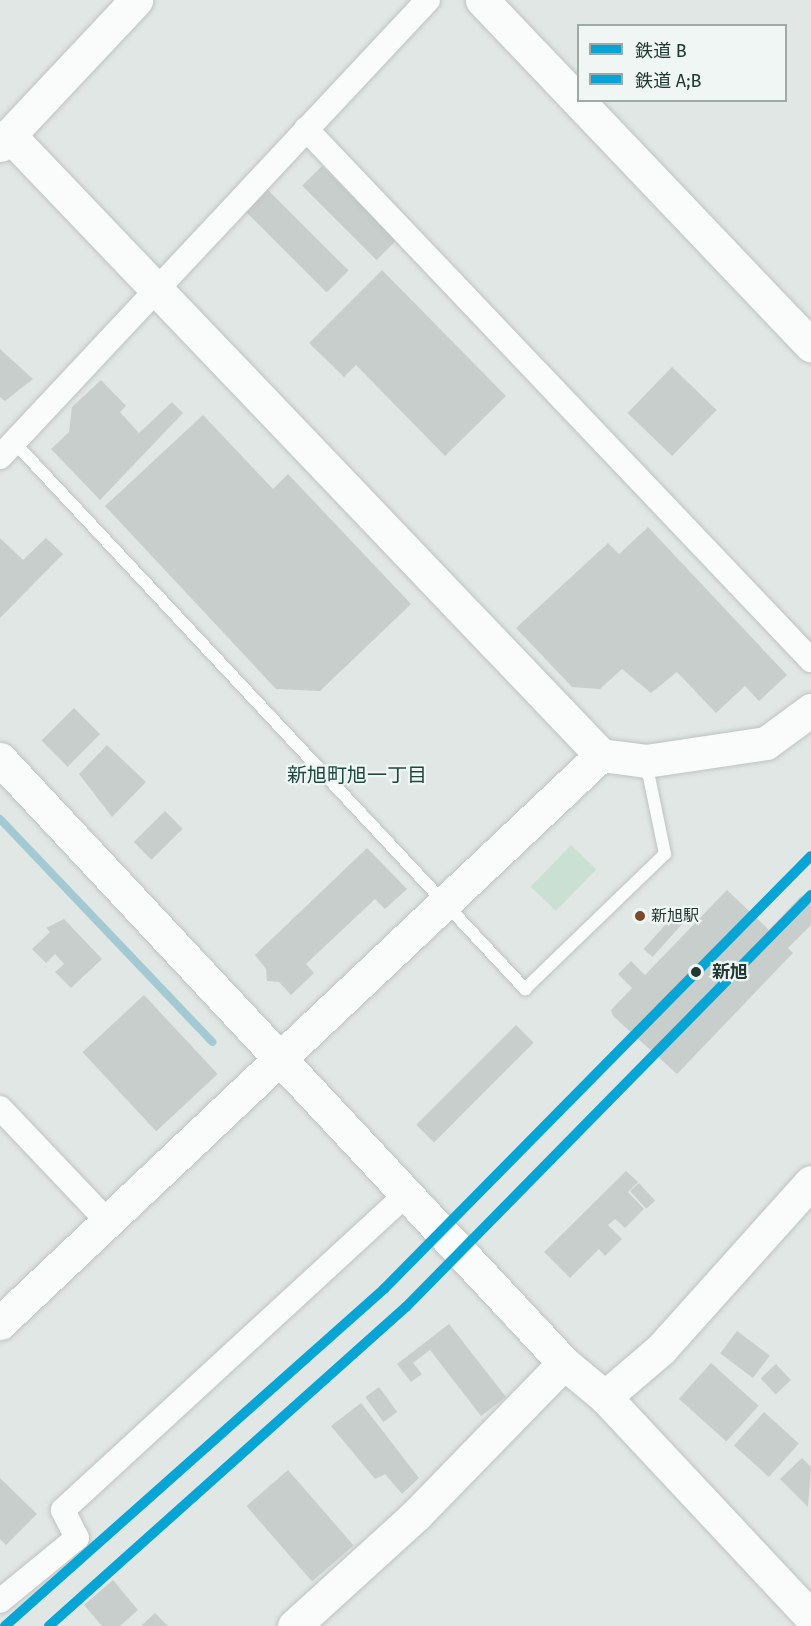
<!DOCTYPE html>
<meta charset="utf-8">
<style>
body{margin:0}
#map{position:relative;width:811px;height:1626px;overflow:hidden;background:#e1e7e4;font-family:"Fira Sans","Noto Sans JP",sans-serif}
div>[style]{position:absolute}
.green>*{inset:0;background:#cae0d2;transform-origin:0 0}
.stream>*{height:8px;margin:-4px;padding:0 4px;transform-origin:4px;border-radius:4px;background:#a3cad3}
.building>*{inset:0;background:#c8cecc;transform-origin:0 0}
.roads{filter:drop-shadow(0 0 2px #bec3c1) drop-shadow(0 0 2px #bec3c1)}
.lane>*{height:12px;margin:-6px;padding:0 6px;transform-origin:6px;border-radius:6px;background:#fafbfb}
.street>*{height:24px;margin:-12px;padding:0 12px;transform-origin:12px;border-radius:12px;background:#fafbfb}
.secondary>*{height:33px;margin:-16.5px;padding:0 16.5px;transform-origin:16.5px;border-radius:16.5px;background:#fafbfb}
.rail-1>*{height:10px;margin:-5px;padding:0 5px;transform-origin:5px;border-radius:5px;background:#07a4d6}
.rail-2>*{height:10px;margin:-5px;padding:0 5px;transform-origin:5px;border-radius:5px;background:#07a4d6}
.dots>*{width:16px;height:16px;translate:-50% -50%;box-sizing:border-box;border:3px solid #eff6f3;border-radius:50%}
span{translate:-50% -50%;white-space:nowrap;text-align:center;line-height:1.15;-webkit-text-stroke:4.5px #eff6f3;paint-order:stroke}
.bus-label{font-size:16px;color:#213833}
.left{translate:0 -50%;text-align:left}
.stop-label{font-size:18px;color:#213833;font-weight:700}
.neighbourhood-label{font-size:20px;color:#1e4940}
.legend{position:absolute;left:577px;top:24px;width:210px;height:78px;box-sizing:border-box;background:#eff6f3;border:2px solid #9daaa6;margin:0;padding:8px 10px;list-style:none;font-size:18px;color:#213833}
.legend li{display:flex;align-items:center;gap:12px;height:30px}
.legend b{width:30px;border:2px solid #9daaa6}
</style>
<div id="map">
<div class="green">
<div style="left:571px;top:845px;width:35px;height:58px;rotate:44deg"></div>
</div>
<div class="stream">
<div style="left:0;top:819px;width:308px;rotate:46.4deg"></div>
</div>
<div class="building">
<div style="left:322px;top:166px;width:105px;height:28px;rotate:45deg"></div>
<div style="left:268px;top:190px;width:114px;height:31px;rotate:45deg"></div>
<div style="clip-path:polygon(382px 270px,506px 396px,445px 456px,356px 365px,344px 377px,309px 343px)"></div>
<div style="clip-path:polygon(0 349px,33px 379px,5px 401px,0 397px)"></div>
<div style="left:672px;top:367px;width:62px;height:64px;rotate:44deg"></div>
<div style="clip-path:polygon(101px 380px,126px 406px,120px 412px,139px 433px,172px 402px,183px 413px,100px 500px,51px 449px,69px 432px,72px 407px)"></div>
<div style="clip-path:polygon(203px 415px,273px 489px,288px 474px,411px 604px,320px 691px,276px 689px,105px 506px)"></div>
<div style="clip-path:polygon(648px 527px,787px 675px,759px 701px,745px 686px,716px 713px,677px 672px,651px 693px,622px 669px,600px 689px,572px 687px,516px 628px,608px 543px,619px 554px)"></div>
<div style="clip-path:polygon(0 538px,23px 560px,46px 538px,63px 554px,0 618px)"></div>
<div style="left:74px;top:708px;width:37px;height:46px;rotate:45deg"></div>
<div style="clip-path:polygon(107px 745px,146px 782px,112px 817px,79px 774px)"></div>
<div style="left:165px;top:811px;width:25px;height:44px;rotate:45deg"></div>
<div style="clip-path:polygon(367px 848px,407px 889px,385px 909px,375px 899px,306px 964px,314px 973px,291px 995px,279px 982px,267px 981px,266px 969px,255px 955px)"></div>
<div style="clip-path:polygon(727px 890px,769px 930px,801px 896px,811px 905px,811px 925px,788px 948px,793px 953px,677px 1074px,613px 1016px,611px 1010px,632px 988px,618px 974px,631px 961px,645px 975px)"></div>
<div style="left:675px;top:914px;width:12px;height:47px;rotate:42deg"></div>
<div style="clip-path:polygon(64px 919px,102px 959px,71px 988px,55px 972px,64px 964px,55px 954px,46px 963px,32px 949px,50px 932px,46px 928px)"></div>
<div style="left:144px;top:995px;width:108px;height:84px;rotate:47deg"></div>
<div style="left:516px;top:1025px;width:25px;height:141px;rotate:45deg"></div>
<div style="clip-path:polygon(626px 1171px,638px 1182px,628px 1192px,644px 1209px,625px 1228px,615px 1219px,608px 1225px,622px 1239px,605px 1256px,599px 1249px,570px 1278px,544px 1252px)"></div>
<div style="left:639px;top:1183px;width:24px;height:12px;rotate:48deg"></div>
<div style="clip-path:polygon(449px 1324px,506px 1397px,481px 1416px,430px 1350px,413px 1363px,422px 1374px,411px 1382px,397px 1364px)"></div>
<div style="left:737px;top:1331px;width:41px;height:28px;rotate:37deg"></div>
<div style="left:711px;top:1363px;width:64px;height:48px;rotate:42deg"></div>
<div style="left:776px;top:1364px;width:22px;height:21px;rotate:47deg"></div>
<div style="left:379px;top:1387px;width:31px;height:17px;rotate:54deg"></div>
<div style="clip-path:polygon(361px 1403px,419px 1478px,402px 1494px,385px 1474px,375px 1479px,331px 1426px)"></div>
<div style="left:764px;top:1412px;width:47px;height:45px;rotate:42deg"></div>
<div style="clip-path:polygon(802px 1458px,811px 1467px,808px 1507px,780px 1479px)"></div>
<div style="left:288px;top:1470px;width:100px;height:55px;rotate:49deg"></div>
<div style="clip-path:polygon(0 1478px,37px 1514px,6px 1545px,0 1539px)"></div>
<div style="clip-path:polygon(113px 1580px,138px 1610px,120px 1626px,102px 1626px,84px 1605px)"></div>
<div style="clip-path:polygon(155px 1613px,168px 1626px,141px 1626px)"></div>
</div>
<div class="roads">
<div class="lane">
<div style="left:14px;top:442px;width:749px;rotate:46.95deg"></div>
<div style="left:525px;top:989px;width:194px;rotate:-44deg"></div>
<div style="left:665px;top:854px;width:94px;rotate:-101.7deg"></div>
</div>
<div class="street">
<div style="left:306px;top:129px;width:733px;rotate:46.44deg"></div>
<div style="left:0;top:457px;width:626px;rotate:-46.88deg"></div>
<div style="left:0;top:1108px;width:157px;rotate:46.5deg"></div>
<div style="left:0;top:1601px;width:99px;rotate:-39.3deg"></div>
<div style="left:77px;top:1538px;width:31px;rotate:-117deg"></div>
<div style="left:63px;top:1510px;width:467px;rotate:-42.6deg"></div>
</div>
<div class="secondary">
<div style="left:482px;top:0;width:477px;rotate:46.4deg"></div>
<div style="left:9px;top:135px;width:857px;rotate:46.32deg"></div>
<div style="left:601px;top:755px;width:45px;rotate:7.6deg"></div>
<div style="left:646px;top:761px;width:121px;rotate:-8.5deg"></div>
<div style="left:766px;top:743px;width:56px;rotate:-36.3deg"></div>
<div style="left:0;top:145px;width:199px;rotate:-46.8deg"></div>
<div style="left:0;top:759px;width:826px;rotate:46.96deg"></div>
<div style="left:564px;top:1363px;width:53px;rotate:39.7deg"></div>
<div style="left:605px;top:1397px;width:301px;rotate:46.9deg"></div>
<div style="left:0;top:1323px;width:827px;rotate:-43.38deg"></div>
<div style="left:605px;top:1397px;width:74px;rotate:-40.6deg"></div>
<div style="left:661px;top:1349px;width:224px;rotate:-48.1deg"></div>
<div style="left:294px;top:1626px;width:165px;rotate:-42.3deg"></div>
<div style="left:416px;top:1515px;width:212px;rotate:-45.8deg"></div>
</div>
</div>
<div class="rail-1">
<div style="left:5px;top:1626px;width:507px;rotate:-41.64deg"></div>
<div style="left:384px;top:1289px;width:608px;rotate:-45.4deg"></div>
</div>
<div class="rail-2">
<div style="left:49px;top:1626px;width:479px;rotate:-41.8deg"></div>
<div style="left:406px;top:1307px;width:578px;rotate:-45.49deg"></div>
</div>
<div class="dots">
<div style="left:640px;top:916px;background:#7a4b2a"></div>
<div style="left:696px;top:972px;background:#213833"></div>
</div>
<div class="bus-label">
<span class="left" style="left:651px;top:916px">新旭駅</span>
</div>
<div class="stop-label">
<span class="left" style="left:712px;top:972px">新旭</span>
</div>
<div class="neighbourhood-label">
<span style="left:357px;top:775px">新旭町旭一丁目</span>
</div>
<ul class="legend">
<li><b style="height:8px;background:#07a4d6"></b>鉄道 B</li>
<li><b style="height:8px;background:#07a4d6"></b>鉄道 A;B</li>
</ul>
</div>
